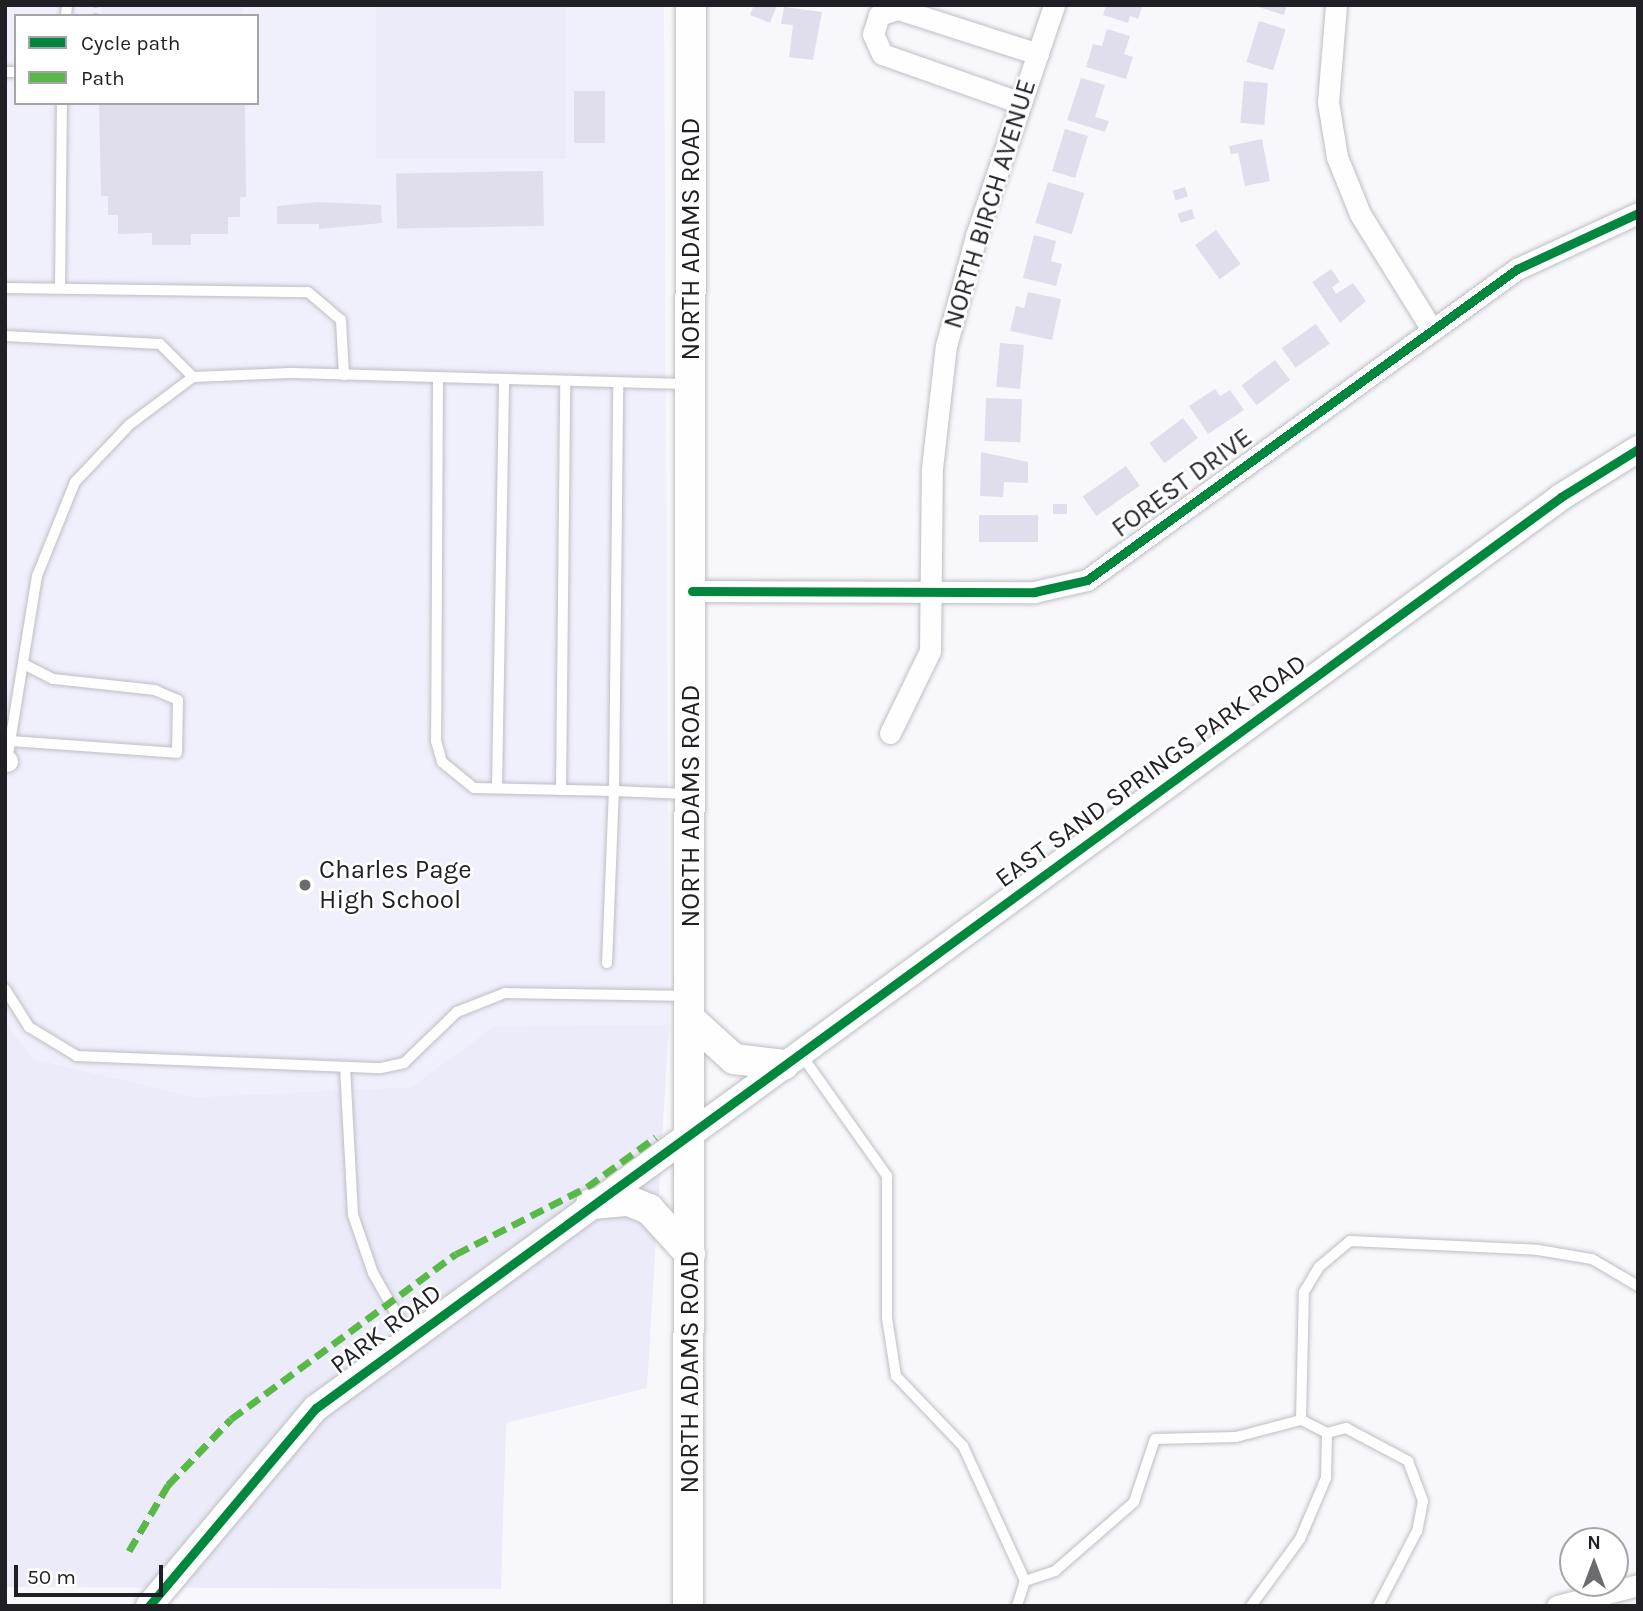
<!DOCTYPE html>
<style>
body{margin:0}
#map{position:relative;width:1643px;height:1611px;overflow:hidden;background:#f8f8fc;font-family:Karla,sans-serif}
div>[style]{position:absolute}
.built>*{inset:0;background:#f0effc}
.green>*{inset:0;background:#ecebfa;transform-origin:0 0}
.building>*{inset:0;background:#e0deec;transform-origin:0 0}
.path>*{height:3.5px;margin-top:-1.75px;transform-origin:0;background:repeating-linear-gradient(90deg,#d5d5d6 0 3.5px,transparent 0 8.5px)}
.roads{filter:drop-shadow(0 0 2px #bebec3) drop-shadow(0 0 2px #bebec3)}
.service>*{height:10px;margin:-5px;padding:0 5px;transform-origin:5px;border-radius:5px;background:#fefeff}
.minor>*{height:21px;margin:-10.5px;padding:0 10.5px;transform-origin:10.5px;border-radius:10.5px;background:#fefeff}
.tertiary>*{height:26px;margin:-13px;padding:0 13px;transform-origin:13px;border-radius:13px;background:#fefeff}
.secondary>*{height:30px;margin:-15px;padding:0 15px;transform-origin:15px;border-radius:15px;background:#fefeff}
.quiet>*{height:7px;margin-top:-3.5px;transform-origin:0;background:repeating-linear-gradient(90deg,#58b947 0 14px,transparent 0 21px)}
.cycleway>*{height:9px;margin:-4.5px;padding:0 4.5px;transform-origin:4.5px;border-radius:4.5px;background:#00873e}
.dots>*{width:19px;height:19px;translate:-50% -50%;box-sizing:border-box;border:4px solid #fff;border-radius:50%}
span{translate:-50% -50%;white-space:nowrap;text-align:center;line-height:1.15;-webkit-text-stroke:5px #fff;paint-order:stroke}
.street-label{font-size:26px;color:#1f1f25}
.poi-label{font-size:26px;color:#1f1f25}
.left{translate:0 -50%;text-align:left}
.frame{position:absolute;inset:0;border:7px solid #1f1f25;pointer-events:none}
.legend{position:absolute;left:14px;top:14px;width:245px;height:91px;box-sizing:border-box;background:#fff;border:2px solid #a5a5a8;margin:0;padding:9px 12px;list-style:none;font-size:21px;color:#1f1f25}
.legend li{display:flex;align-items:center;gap:14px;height:35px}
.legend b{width:35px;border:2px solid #a5a5a8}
.north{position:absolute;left:1559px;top:1527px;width:70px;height:70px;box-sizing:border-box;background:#fff;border:2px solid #a5a5a8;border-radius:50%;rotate:0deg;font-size:19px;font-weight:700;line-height:28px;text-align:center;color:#1f1f25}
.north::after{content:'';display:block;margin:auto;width:24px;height:32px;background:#6b6b70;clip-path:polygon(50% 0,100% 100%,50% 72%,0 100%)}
.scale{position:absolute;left:14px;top:1565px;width:149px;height:32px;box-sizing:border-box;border:4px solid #1f1f25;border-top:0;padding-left:9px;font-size:21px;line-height:24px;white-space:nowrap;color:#1f1f25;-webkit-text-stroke:5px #fff;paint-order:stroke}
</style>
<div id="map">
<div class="built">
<div style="clip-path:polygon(evenodd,5px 5px,664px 5px,669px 1025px,493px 1027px,411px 1087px,195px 1097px,34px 1059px,5px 1023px,5px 5px,16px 16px,257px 16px,257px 103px,16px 103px,16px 16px)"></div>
</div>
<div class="green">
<div style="left:102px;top:5px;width:141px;height:11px"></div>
<div style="left:376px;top:5px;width:190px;height:154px"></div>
<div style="clip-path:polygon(5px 1023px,34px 1059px,195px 1097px,411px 1087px,493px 1027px,669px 1025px,647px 1388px,506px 1423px,501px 1589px,5px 1587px)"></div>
</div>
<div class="building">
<div style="clip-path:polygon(754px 5px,777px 5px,770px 23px,750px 15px)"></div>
<div style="clip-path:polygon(1106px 5px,1143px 5px,1138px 19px,1130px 16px,1128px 23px,1103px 15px)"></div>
<div style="clip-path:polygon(1252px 5px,1287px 5px,1284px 15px)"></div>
<div style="clip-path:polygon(784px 7px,822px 12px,813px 60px,789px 57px,793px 25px,781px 24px)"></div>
<div style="left:1259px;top:21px;width:28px;height:43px;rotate:17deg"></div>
<div style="clip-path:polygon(1107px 29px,1130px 36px,1124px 54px,1133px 57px,1126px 79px,1086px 67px,1093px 44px,1102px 46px)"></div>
<div style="clip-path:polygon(1081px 78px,1105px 85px,1095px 117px,1109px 121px,1105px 132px,1067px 120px)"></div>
<div style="left:1244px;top:81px;width:24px;height:42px;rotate:5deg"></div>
<div style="left:574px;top:91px;width:31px;height:52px"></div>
<div style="clip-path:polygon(99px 103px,245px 105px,246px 197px,240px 197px,240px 217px,228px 217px,228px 234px,191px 234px,191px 245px,152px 245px,152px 233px,118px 234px,118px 215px,108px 215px,108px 196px,101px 196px)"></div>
<div style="left:1065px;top:129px;width:24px;height:44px;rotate:17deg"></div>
<div style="clip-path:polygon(1262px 139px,1270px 181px,1245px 186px,1238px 153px,1231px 154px,1229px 146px)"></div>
<div style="left:543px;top:171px;width:55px;height:147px;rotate:89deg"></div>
<div style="left:1048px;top:182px;width:38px;height:43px;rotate:17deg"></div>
<div style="left:1185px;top:187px;width:10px;height:13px;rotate:73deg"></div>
<div style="clip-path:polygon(318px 202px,381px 205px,382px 223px,319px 229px,319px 224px,277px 224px,277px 206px)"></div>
<div style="left:1192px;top:209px;width:10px;height:15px;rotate:73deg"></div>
<div style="left:1216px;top:230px;width:42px;height:26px;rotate:54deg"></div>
<div style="clip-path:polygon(1034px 235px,1056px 241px,1051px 261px,1062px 264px,1056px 286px,1023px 278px)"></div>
<div style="clip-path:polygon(1331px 269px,1340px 282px,1332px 287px,1336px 294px,1353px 283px,1366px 301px,1340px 323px,1312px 282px)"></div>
<div style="clip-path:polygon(1028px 292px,1061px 299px,1052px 340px,1010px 331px,1016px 306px,1024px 308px)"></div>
<div style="left:1316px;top:324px;width:24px;height:42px;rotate:55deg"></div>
<div style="left:1000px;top:343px;width:24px;height:44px;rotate:5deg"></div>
<div style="left:1275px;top:360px;width:25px;height:42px;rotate:53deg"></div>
<div style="clip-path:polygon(1215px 389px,1220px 396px,1230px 390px,1244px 410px,1208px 434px,1189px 406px)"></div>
<div style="left:986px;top:398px;width:36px;height:43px;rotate:2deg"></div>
<div style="left:1183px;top:418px;width:25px;height:42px;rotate:53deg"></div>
<div style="clip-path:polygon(981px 452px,1028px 462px,1028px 483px,1004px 482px,1003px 497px,980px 496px)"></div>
<div style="left:1126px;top:466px;width:24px;height:53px;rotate:55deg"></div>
<div style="left:1053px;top:504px;width:14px;height:10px"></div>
<div style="left:979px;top:515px;width:59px;height:27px"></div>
</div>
<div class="path">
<div style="left:96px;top:5px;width:11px;rotate:90deg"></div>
</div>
<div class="roads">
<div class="service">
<div style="left:66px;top:16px;width:11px;rotate:-85deg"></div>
<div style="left:5px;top:72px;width:11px"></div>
<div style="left:5px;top:288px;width:303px;rotate:0.8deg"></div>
<div style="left:308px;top:292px;width:43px;rotate:40.3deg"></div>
<div style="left:341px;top:320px;width:55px;rotate:86.9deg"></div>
<div style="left:60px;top:288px;width:185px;rotate:-89.4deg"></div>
<div style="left:5px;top:336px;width:155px;rotate:3deg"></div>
<div style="left:160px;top:344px;width:47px;rotate:45deg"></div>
<div style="left:438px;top:379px;width:362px;rotate:90.3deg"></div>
<div style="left:436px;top:741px;width:22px;rotate:74deg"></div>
<div style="left:442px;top:762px;width:41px;rotate:39.1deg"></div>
<div style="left:474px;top:788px;width:140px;rotate:1.2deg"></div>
<div style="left:614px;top:791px;width:406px;rotate:-89.4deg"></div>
<div style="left:11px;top:741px;width:166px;rotate:4.1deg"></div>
<div style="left:177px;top:753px;width:53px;rotate:-88.9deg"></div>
<div style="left:178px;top:700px;width:25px;rotate:-157deg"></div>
<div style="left:155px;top:690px;width:103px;rotate:-173.8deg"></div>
<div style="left:53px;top:679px;width:31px;rotate:-153deg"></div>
<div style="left:7px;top:761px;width:187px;rotate:-80.8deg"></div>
<div style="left:37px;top:576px;width:101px;rotate:-68deg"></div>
<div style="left:75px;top:482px;width:79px;rotate:-46.5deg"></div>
<div style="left:129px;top:425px;width:80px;rotate:-36.9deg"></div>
<div style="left:193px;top:377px;width:97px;rotate:-2.4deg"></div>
<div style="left:290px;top:373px;width:398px;rotate:1.6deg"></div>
<div style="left:497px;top:788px;width:407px;rotate:-89deg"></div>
<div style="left:561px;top:790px;width:407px;rotate:-89.4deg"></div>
<div style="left:607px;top:963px;width:172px;rotate:-87.7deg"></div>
<div style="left:614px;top:791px;width:73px;rotate:2.4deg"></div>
<div style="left:5px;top:989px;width:45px;rotate:57.7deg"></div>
<div style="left:29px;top:1027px;width:56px;rotate:31.1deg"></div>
<div style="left:77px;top:1056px;width:304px;rotate:2.3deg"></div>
<div style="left:381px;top:1068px;width:24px;rotate:-12deg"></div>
<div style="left:404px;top:1063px;width:74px;rotate:-43.9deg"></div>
<div style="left:457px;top:1012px;width:52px;rotate:-21.6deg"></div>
<div style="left:505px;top:993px;width:182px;rotate:0.9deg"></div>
<div style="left:800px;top:1053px;width:151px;rotate:54.7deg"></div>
<div style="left:887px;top:1176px;width:142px;rotate:90deg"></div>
<div style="left:887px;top:1318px;width:59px;rotate:81.2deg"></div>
<div style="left:896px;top:1376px;width:97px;rotate:46.3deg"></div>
<div style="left:963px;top:1446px;width:149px;rotate:65.3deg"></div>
<div style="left:1025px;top:1581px;width:26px;rotate:108deg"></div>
<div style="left:345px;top:1067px;width:148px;rotate:86.9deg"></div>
<div style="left:353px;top:1215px;width:61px;rotate:71deg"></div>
<div style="left:373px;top:1273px;width:75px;rotate:60.4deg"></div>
<div style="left:1327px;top:1433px;width:20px;rotate:-15deg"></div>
<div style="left:1346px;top:1428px;width:70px;rotate:28deg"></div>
<div style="left:1408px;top:1461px;width:43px;rotate:69.4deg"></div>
<div style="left:1423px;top:1501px;width:31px;rotate:101deg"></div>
<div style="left:1417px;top:1531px;width:85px;rotate:117.5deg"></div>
<div style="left:1025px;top:1581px;width:32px;rotate:-18deg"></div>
<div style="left:1055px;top:1571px;width:105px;rotate:-41.1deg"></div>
<div style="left:1134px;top:1502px;width:66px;rotate:-71.6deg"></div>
<div style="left:1155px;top:1439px;width:81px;rotate:-1.4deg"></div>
<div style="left:1236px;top:1437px;width:67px;rotate:-14.7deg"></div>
<div style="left:1301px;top:1420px;width:128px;rotate:-88.7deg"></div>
<div style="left:1304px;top:1292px;width:29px;rotate:-59deg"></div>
<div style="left:1319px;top:1267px;width:40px;rotate:-40deg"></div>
<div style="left:1350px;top:1241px;width:188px;rotate:2.7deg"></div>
<div style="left:1538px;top:1250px;width:55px;rotate:9.5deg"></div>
<div style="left:1592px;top:1259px;width:53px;rotate:30.4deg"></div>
<div style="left:1251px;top:1606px;width:83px;rotate:-53.8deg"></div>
<div style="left:1300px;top:1539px;width:66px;rotate:-66.9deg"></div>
<div style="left:1326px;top:1478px;width:45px;rotate:-88.7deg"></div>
<div style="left:1327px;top:1433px;width:29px;rotate:-153deg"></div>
</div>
<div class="minor">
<div style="left:1336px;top:5px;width:97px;rotate:94.7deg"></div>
<div style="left:1328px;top:102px;width:56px;rotate:80.7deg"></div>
<div style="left:1337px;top:157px;width:61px;rotate:68deg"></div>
<div style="left:1360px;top:214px;width:134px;rotate:58.1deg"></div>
<div style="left:1021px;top:103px;width:147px;rotate:-160.6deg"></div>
<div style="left:882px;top:54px;width:22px;rotate:-114deg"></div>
<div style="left:873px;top:34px;width:20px;rotate:-72deg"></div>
<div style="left:879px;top:15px;width:20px;rotate:-18deg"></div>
<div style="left:898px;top:9px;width:147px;rotate:17.8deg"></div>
<div style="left:692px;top:591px;width:342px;rotate:0.2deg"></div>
<div style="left:1034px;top:592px;width:54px;rotate:-12.8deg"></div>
<div style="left:1087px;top:580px;width:531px;rotate:-35.88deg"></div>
<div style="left:1517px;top:269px;width:133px;rotate:-24.8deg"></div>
<div style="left:890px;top:733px;width:91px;rotate:-64deg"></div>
<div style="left:930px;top:651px;width:183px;rotate:-89.4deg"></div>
<div style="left:932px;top:468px;width:123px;rotate:-83.5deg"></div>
<div style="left:946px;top:346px;width:114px;rotate:-74.7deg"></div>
<div style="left:976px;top:236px;width:244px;rotate:-71.3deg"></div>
<div style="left:5px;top:761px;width:2px"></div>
<div style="left:1557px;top:1606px;width:84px;rotate:-14.5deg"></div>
</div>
<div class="tertiary">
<div style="left:149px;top:1606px;width:259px;rotate:-49.9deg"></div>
<div style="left:316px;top:1408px;width:1543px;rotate:-36.19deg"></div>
<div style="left:1561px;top:497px;width:91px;rotate:-31.9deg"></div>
</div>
<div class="secondary">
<div style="left:690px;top:1019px;width:59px;rotate:42.3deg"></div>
<div style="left:734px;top:1059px;width:50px;rotate:6.8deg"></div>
<div style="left:591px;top:1204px;width:38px;rotate:-5deg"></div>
<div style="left:629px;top:1201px;width:22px;rotate:22deg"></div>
<div style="left:649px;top:1209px;width:61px;rotate:47.7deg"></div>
<div style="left:688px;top:1606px;width:1601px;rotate:-89.89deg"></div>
</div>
</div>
<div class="quiet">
<div style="left:129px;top:1551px;width:77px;rotate:-59.4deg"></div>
<div style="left:168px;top:1485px;width:91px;rotate:-46.3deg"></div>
<div style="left:231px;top:1419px;width:279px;rotate:-36.3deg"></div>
<div style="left:456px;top:1254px;width:147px;rotate:-27.1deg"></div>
<div style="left:587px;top:1187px;width:85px;rotate:-35.9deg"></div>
</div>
<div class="cycleway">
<div style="left:692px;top:591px;width:342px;rotate:0.2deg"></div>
<div style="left:1034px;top:592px;width:54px;rotate:-12.8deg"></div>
<div style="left:1087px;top:580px;width:531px;rotate:-35.88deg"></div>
<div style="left:1517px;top:269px;width:133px;rotate:-24.8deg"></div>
<div style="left:149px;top:1606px;width:259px;rotate:-49.9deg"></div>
<div style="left:316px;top:1408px;width:1543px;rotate:-36.19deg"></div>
<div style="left:1561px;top:497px;width:91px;rotate:-31.9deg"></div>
</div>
<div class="dots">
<div style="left:305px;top:885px;background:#6b6b70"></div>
</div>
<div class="street-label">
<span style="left:990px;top:204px;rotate:-73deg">NORTH BIRCH AVENUE</span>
<span style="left:691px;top:239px;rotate:-90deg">NORTH ADAMS ROAD</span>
<span style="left:1182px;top:483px;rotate:-36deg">FOREST DRIVE</span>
<span style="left:1151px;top:771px;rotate:-36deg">EAST SAND SPRINGS PARK ROAD</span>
<span style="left:691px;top:806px;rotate:-90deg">NORTH ADAMS ROAD</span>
<span style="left:386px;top:1329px;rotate:-37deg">PARK ROAD</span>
<span style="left:690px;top:1372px;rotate:-90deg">NORTH ADAMS ROAD</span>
</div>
<div class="poi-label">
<span class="left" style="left:319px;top:885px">Charles Page<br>High School</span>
</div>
<div class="frame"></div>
<ul class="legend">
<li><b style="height:9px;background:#00873e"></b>Cycle path</li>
<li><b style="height:9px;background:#58b947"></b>Path</li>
</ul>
<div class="north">N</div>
<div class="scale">50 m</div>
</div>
